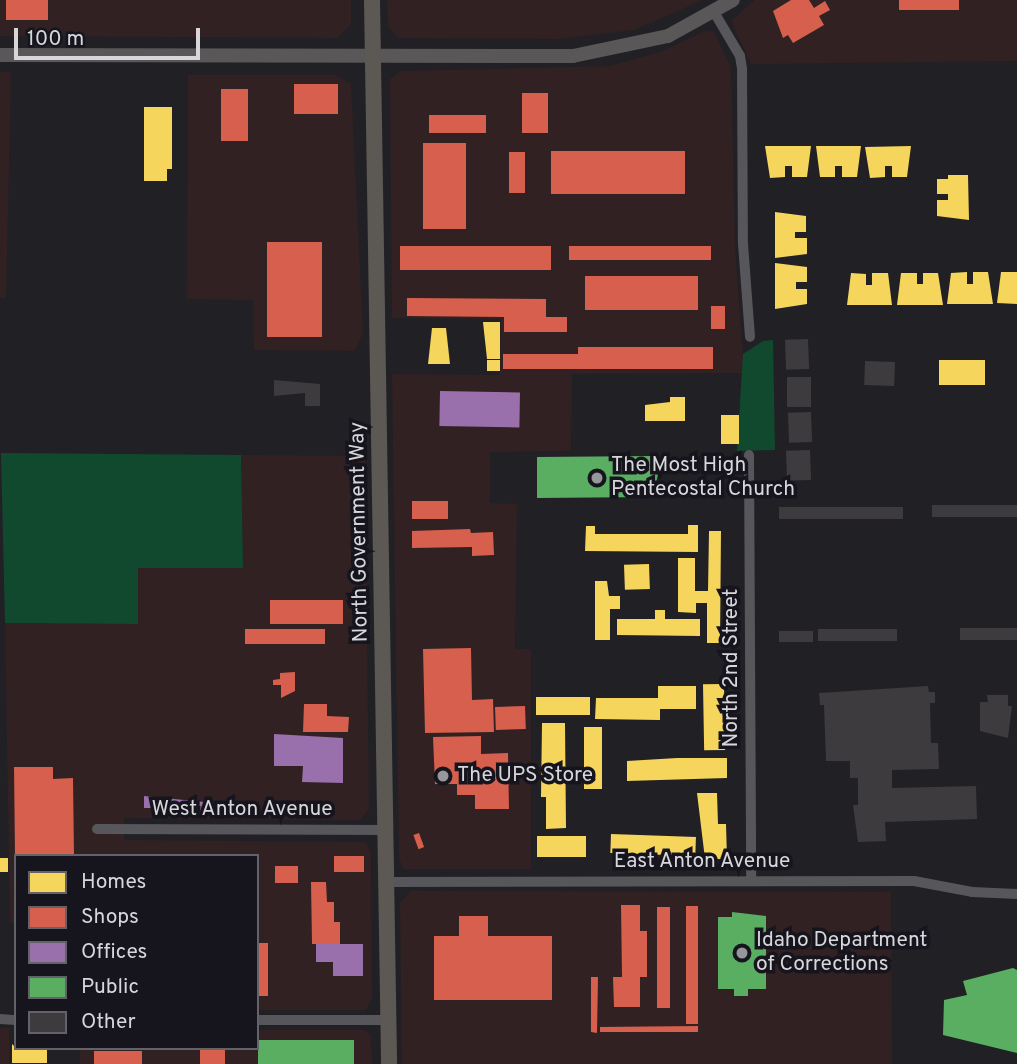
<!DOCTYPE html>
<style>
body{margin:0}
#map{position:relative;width:1017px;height:1064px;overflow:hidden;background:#212025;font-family:Overpass,sans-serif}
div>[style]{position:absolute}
.commercial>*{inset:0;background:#312123;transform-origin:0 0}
.green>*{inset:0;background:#11492e}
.homes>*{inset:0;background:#f6d55c;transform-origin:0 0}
.shops>*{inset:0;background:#d6604d;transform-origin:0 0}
.offices>*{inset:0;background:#9970ab;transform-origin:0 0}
.public>*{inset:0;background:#5aae61;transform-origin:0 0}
.building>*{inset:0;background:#3d3b3e;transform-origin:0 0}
.minor>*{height:10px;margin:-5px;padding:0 5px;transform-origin:5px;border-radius:5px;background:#57565a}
.secondary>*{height:14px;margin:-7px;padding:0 7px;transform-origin:7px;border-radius:7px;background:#595757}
.primary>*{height:16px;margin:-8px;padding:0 8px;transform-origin:8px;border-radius:8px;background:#5c5854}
.dots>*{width:19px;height:19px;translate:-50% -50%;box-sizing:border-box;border:4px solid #16151d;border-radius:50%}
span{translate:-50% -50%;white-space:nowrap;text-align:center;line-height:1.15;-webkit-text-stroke:7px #16151d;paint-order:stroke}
.poi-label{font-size:21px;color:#d6d6db}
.left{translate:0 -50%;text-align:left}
.street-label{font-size:21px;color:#d6d6db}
.legend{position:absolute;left:14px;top:854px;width:245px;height:196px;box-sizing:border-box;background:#16151d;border:2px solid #636269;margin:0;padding:9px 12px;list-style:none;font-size:21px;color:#d6d6db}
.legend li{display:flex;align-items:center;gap:14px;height:35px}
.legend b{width:35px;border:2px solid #636269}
.scale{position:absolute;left:14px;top:28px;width:186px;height:32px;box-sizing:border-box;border:4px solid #d6d6db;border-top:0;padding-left:9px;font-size:21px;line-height:24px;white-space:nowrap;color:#d6d6db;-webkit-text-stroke:5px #16151d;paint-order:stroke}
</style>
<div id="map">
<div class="commercial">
<div style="clip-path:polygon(0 0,351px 0,351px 24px,337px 38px,0 36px)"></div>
<div style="clip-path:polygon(387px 0,703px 0,634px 30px,559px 39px,398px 38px,388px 27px)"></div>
<div style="clip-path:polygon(755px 0,1017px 0,1017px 61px,751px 64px,731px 21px)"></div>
<div style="clip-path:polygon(706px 30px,714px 32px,731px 67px,735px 244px,744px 373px,572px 374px,571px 451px,490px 452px,490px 503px,517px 504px,515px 649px,531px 649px,531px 869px,403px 869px,399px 858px,392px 374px,500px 375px,501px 319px,392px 318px,390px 79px,401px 71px,610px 66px,663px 51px)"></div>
<div style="clip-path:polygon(0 72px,11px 72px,6px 298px,0 298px)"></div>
<div style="clip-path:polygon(188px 75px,335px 75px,351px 84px,363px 334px,354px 351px,254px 350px,253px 300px,187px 299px)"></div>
<div style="clip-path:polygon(241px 455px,365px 456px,369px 809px,361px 819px,354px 820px,124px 818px,124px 840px,365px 842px,371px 853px,372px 999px,366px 1010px,257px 1010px,257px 856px,16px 856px,16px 923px,10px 923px,5px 623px,138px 624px,137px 568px,243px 567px)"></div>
<div style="clip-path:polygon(410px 891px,891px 892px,892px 1064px,402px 1064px,400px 903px)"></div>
<div style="left:0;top:1028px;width:9px;height:36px"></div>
<div style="clip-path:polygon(257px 1030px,364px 1030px,371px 1036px,372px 1064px,80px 1064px,80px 1048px,257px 1048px)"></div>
</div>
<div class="green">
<div style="clip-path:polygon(773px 340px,775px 450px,737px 451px,743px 354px,763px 341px)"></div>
<div style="clip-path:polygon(1px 453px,241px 455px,243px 568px,138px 568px,138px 624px,5px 623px)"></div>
</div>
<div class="homes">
<div style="clip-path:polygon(144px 107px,172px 107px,172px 169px,167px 169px,167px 181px,144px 181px)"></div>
<div style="clip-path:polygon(765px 146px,811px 146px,807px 177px,792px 177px,792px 166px,785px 166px,785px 177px,770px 178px)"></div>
<div style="clip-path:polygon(816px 146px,861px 146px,857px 177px,842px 177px,842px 166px,835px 166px,835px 177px,820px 177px)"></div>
<div style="clip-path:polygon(911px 146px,907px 177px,892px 177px,892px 166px,885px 166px,885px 177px,870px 178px,865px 147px)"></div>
<div style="clip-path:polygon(948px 175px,968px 175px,969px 220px,937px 216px,937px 200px,948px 200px,948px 194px,937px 194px,937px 179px,948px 179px)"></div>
<div style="clip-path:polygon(775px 212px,806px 216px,806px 232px,795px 232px,795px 238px,807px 238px,807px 254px,775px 258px)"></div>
<div style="clip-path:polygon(775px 263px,807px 267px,807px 282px,796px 282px,796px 289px,807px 289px,807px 304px,775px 309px)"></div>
<div style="clip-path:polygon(967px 272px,967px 284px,973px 284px,973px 272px,988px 272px,993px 304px,947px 304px,951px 273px)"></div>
<div style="clip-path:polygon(1001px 272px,1017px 272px,1017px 304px,997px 303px)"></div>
<div style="clip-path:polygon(851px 273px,866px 274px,866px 285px,872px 285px,872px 273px,888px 273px,892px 305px,847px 305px)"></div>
<div style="clip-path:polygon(901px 273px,917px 273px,917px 284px,923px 284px,923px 273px,938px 273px,943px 305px,897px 305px)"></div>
<div style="clip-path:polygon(483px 322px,500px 322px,500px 359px,487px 359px)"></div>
<div style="clip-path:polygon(432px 328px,446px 328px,450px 364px,428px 364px)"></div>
<div style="left:487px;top:360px;width:13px;height:11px"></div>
<div style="left:939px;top:360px;width:46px;height:25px"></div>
<div style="clip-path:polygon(670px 397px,685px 397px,685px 421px,645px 421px,645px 405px,670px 402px)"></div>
<div style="left:721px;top:415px;width:18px;height:29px"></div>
<div style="clip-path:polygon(688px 525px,698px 525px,698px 552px,585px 551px,586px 526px,595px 526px,595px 534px,688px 534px)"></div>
<div style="clip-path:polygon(709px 531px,721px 531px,720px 643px,707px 643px,707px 603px,696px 603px,696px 613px,678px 612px,678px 558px,695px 558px,695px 591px,708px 591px)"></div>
<div style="left:649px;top:564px;width:25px;height:25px;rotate:88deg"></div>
<div style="clip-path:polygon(595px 581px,607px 581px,609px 596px,620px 596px,620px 609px,610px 609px,610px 640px,595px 640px)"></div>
<div style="clip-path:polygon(655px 610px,665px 610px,665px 619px,700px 619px,700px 636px,617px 635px,617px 619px,655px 619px)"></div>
<div style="left:724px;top:684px;width:66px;height:21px;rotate:89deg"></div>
<div style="clip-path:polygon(658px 686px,696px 686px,696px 709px,660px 709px,660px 720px,595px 719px,596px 698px,658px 698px)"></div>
<div style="left:536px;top:697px;width:54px;height:18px"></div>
<div style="clip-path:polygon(542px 723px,565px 723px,566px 828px,546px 829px,546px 797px,541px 797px)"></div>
<div style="left:584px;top:727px;width:18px;height:62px"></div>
<div style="clip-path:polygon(677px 758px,727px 758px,727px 778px,627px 781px,627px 761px)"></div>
<div style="clip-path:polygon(697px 793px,717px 793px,718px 824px,726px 824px,727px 859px,705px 859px)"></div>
<div style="left:611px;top:834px;width:85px;height:19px;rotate:2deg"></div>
<div style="left:537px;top:836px;width:49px;height:21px"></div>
<div style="left:0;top:858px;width:8px;height:14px"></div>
<div style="clip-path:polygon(12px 1044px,16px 1048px,47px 1048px,47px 1063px,12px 1063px)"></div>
</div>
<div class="shops">
<div style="left:6px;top:0;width:42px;height:20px"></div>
<div style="clip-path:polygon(791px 0,809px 0,814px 8px,825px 1px,830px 10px,819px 16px,824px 25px,793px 43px,788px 35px,783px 38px,773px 11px)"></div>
<div style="left:899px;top:0;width:60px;height:10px"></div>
<div style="left:294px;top:84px;width:44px;height:30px"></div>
<div style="left:221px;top:89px;width:27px;height:52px"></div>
<div style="left:522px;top:93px;width:26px;height:40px"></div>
<div style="left:429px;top:115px;width:57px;height:18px"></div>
<div style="left:423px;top:143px;width:43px;height:86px"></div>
<div style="left:551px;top:151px;width:134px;height:43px"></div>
<div style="left:509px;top:152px;width:16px;height:41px"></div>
<div style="left:267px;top:242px;width:55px;height:95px"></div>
<div style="left:400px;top:246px;width:151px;height:24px"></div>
<div style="left:569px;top:246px;width:142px;height:14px"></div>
<div style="left:585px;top:276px;width:113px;height:34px"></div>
<div style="clip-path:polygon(407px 298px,546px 299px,546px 317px,567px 317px,567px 332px,504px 332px,504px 317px,407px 316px)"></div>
<div style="left:711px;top:306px;width:14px;height:23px"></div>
<div style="clip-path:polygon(578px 347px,713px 347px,713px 369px,503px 369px,503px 354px,578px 354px)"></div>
<div style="left:448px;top:501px;width:18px;height:36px;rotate:90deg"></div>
<div style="clip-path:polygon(470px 529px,471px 533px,493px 532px,494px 555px,472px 556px,472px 547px,412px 548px,412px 531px)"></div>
<div style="left:270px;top:600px;width:73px;height:24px"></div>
<div style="left:245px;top:629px;width:80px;height:15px"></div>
<div style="clip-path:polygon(471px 648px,472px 700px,493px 699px,494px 732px,425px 733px,423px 649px)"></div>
<div style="clip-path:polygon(295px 672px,295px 691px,281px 698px,281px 685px,273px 685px,273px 680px,280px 679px,280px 673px)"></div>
<div style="clip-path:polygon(304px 704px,327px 704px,327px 716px,349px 717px,348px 732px,303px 732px)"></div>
<div style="left:525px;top:706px;width:23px;height:30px;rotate:88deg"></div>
<div style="clip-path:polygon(481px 736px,481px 754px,508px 753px,509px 809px,475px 809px,475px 795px,457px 795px,457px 784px,435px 784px,433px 737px)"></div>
<div style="clip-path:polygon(14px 767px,53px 767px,53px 779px,73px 778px,74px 856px,15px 856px)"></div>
<div style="left:419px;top:833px;width:15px;height:6px;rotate:70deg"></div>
<div style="left:334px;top:856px;width:30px;height:16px"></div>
<div style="left:298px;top:866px;width:17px;height:23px;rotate:90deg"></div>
<div style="clip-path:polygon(311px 882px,326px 882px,327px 902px,334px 902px,334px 922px,340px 922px,340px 944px,312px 944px)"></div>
<div style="clip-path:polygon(621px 905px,640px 905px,640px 931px,647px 931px,647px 977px,640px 977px,640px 1007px,614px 1007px,613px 977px,622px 977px)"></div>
<div style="left:686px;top:906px;width:12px;height:118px"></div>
<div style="left:657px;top:907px;width:13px;height:101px"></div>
<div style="clip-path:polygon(459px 916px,488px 916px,488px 936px,552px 936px,552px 1000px,434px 1000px,434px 936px,459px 936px)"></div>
<div style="left:257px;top:943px;width:11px;height:53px"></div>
<div style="clip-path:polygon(591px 977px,598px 977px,597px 1033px,591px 1032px)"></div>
<div style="clip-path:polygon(698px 1026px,698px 1032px,600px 1032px,600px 1027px)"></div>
<div style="left:200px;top:1048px;width:25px;height:16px"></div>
<div style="left:142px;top:1051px;width:13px;height:48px;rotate:90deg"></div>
</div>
<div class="offices">
<div style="left:440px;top:391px;width:80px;height:35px;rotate:1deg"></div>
<div style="clip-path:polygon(274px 734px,343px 738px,343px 783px,302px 782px,303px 766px,274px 766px)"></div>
<div style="clip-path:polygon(144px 796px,224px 804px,224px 815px,170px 815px,170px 808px,144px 808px)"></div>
<div style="clip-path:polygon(316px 944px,363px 944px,363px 976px,333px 976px,333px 962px,316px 962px)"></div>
</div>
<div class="public">
<div style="clip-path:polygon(653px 456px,658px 474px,653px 497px,537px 498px,537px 457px)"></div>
<div style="clip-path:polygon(732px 912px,766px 916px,766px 989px,748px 989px,748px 996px,734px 996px,734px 989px,718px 989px,718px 917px,732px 917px)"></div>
<div style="clip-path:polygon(1013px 968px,1017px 970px,1017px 1053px,943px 1035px,944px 1000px,967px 995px,963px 981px)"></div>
<div style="left:354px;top:1040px;width:24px;height:96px;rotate:90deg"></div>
</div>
<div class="building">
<div style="left:808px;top:339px;width:30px;height:23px;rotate:88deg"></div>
<div style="left:865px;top:361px;width:30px;height:24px;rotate:2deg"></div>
<div style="left:811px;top:377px;width:30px;height:24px;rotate:90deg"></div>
<div style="clip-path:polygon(274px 380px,320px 384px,320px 406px,305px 406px,305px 393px,274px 396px)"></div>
<div style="left:811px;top:412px;width:30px;height:23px;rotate:88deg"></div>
<div style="left:810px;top:450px;width:30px;height:24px;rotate:88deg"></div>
<div style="left:1017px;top:505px;width:12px;height:85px;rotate:90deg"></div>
<div style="left:903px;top:507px;width:12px;height:124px;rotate:90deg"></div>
<div style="left:1017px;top:628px;width:12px;height:57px;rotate:90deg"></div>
<div style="left:897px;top:629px;width:12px;height:79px;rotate:90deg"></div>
<div style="left:779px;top:631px;width:34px;height:11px"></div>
<div style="clip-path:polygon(928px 686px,929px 692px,935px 692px,935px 703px,930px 703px,931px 743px,938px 743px,939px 769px,892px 770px,892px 788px,976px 786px,977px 819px,885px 822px,886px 841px,858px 842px,853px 805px,858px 805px,858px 778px,850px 778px,850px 761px,826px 761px,824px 705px,820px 705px,819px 693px)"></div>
<div style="clip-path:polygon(987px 695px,1008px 695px,1008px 706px,1012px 706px,1008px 738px,980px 731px,980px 702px,988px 702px)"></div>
</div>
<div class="minor">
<div style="left:714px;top:12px;width:51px;rotate:59.4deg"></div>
<div style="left:740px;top:56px;width:13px;rotate:81deg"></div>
<div style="left:742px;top:69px;width:175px;rotate:89.7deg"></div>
<div style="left:743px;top:244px;width:93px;rotate:85.7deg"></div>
<div style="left:749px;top:455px;width:426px;rotate:89.7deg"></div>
<div style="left:97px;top:829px;width:290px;rotate:0.2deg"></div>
<div style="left:387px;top:882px;width:527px;rotate:-0.11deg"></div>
<div style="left:914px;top:881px;width:59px;rotate:10.7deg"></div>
<div style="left:972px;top:892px;width:45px;rotate:2.5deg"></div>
<div style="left:0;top:1019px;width:16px;rotate:4deg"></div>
<div style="left:257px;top:1020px;width:132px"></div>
</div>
<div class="secondary">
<div style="left:0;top:55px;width:573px;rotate:0.1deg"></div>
<div style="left:573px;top:56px;width:97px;rotate:-11.9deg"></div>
<div style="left:668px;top:36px;width:74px;rotate:-29deg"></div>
</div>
<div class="primary">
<div style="left:372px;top:0;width:1064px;rotate:89.08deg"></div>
</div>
<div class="dots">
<div style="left:597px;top:478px;background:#97969b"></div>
<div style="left:443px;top:776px;background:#97969b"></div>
<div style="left:742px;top:953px;background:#97969b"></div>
</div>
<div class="poi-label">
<span class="left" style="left:611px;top:478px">The Most High<br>Pentecostal Church</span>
<span class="left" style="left:457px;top:776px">The UPS Store</span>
<span class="left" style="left:756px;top:953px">Idaho Department<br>of Corrections</span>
</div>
<div class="street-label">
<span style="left:360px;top:532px;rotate:-91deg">North Government Way</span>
<span style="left:732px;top:668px;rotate:-90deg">North 2nd Street</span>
<span style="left:242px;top:810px">West Anton Avenue</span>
<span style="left:702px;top:862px">East Anton Avenue</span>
</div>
<ul class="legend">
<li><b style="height:19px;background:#f6d55c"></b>Homes</li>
<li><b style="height:19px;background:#d6604d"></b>Shops</li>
<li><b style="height:19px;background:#9970ab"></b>Offices</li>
<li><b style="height:19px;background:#5aae61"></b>Public</li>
<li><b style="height:19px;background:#3d3b3e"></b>Other</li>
</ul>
<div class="scale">100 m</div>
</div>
